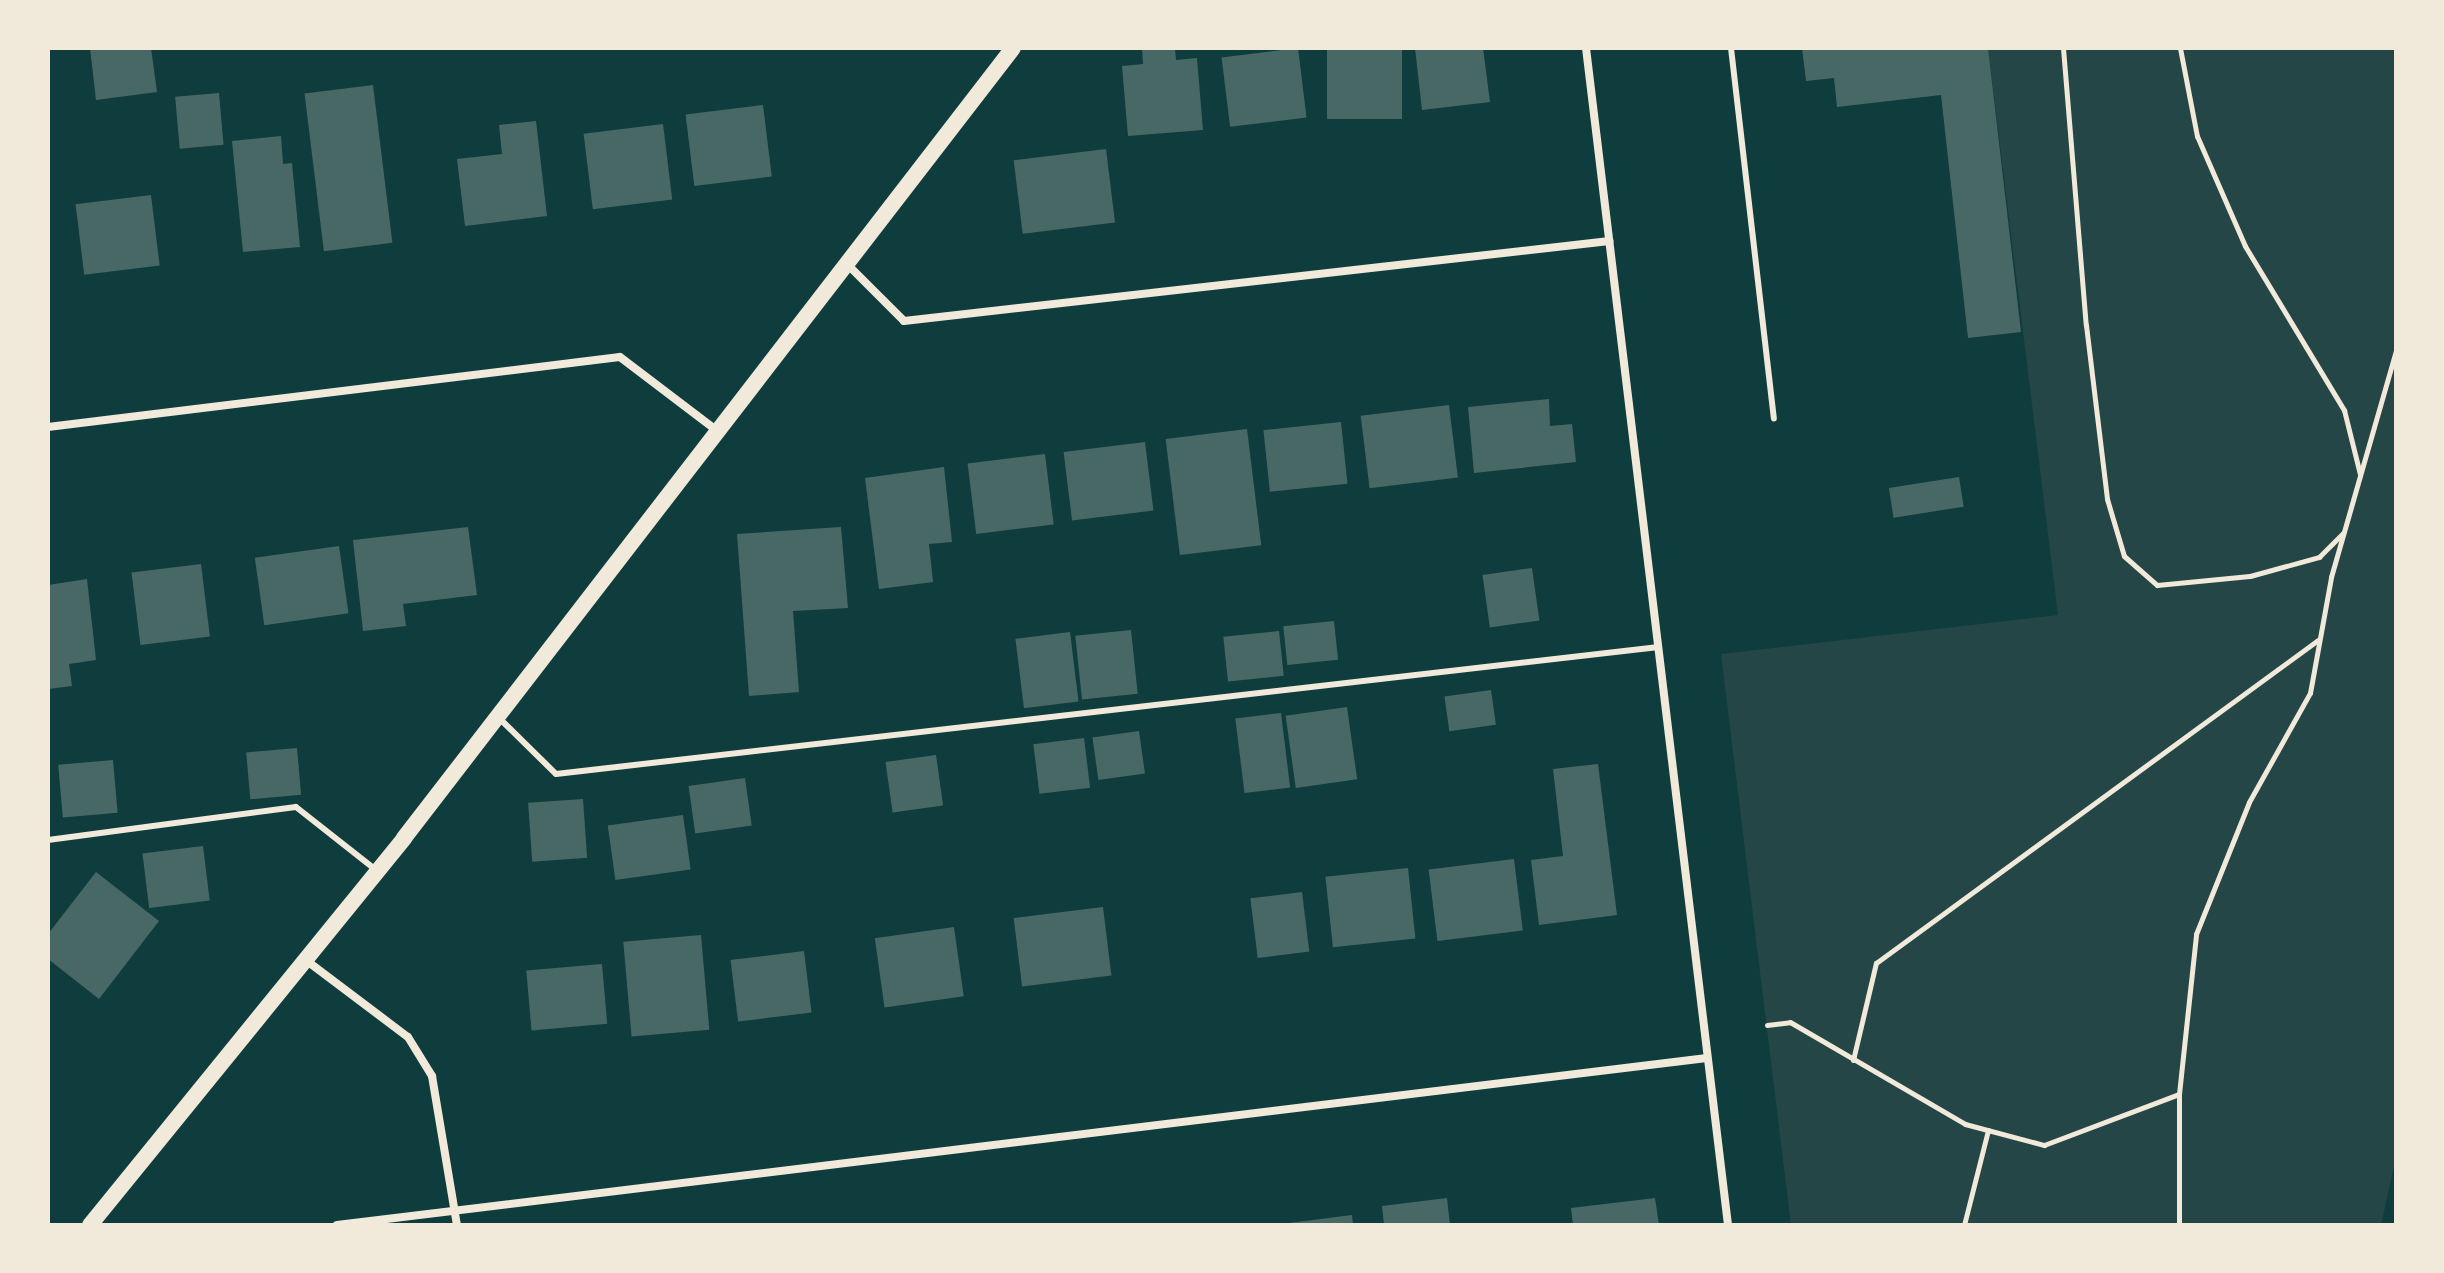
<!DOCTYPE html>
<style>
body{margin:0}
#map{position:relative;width:2444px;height:1273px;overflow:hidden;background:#0f3d3e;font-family:Figtree,sans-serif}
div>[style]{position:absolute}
.green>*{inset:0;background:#244646}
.building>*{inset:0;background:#486865;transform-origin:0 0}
.path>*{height:5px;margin:-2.5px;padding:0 2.5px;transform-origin:2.5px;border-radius:2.5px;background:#f1e9da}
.service>*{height:6px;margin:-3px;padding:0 3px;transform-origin:3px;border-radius:3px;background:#f1e9da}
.minor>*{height:8px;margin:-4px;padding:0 4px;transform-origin:4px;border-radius:4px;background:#f1e9da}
.secondary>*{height:16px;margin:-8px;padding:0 8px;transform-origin:8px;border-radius:8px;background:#f1e9da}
span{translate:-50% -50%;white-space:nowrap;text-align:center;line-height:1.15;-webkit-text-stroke:6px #f1e9da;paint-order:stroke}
.frame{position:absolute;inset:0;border:50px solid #f1e9da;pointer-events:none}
</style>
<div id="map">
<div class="green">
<div style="clip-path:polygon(1988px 48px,2396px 48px,2396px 1158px,2381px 1225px,1791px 1225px,1721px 654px,2058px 615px)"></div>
</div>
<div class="building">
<div style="clip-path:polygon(90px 48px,151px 48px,157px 92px,96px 100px)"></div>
<div style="clip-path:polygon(1142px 48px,1175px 48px,1176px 60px,1197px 58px,1203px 130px,1128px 136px,1122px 66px,1143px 64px)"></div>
<div style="left:1298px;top:48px;width:70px;height:77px;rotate:83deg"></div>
<div style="left:1327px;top:48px;width:75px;height:71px"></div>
<div style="clip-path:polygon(1415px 48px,1483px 48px,1490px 102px,1422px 110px)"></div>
<div style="clip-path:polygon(1802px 48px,1988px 48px,2021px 332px,1968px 338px,1941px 95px,1837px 107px,1834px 78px,1806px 81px)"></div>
<div style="left:373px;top:85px;width:159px;height:69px;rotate:83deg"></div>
<div style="left:219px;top:93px;width:52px;height:44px;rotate:85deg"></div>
<div style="left:763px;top:105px;width:72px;height:78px;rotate:83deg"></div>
<div style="clip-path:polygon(536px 121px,547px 216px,465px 226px,457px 159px,502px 154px,499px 125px)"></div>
<div style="left:663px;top:124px;width:76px;height:80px;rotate:83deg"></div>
<div style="clip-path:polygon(281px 136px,283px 164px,292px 163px,300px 247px,243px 252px,232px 141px)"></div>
<div style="left:1106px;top:149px;width:74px;height:93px;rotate:83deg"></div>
<div style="left:151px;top:195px;width:71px;height:76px;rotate:83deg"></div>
<div style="clip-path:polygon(1549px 399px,1550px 426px,1572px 424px,1576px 462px,1474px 473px,1468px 407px)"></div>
<div style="left:1449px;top:405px;width:73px;height:89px;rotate:83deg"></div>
<div style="left:1341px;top:422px;width:62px;height:78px;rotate:84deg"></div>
<div style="left:1247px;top:429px;width:117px;height:82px;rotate:83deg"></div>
<div style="left:1145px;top:442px;width:69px;height:82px;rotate:83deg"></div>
<div style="left:1045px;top:454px;width:71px;height:78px;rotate:83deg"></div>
<div style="clip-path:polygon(944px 467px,952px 542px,929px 544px,933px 582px,879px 589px,865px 478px)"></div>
<div style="left:1959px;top:477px;width:30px;height:71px;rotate:81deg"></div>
<div style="clip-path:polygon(468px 527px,477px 595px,403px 604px,406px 626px,363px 631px,353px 540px)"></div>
<div style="clip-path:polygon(841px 527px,848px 608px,793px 611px,799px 692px,749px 696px,737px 534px)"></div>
<div style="left:339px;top:546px;width:68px;height:85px;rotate:82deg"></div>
<div style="left:201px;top:564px;width:73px;height:70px;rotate:83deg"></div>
<div style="left:1532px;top:568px;width:53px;height:50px;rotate:82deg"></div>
<div style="clip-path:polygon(87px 579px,96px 660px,69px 664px,72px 686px,48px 689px,48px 585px)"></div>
<div style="left:1334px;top:621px;width:39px;height:51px;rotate:84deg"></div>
<div style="left:1131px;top:630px;width:64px;height:56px;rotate:84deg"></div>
<div style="left:1279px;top:631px;width:45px;height:56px;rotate:84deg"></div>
<div style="left:1070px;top:632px;width:70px;height:55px;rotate:83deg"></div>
<div style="left:1491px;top:690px;width:35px;height:47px;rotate:82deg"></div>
<div style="left:1347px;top:707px;width:73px;height:62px;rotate:82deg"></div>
<div style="left:1281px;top:713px;width:75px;height:46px;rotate:83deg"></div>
<div style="left:1139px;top:731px;width:43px;height:47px;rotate:82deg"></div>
<div style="left:1084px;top:738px;width:50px;height:51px;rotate:83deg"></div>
<div style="left:297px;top:748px;width:47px;height:51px;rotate:85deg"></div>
<div style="left:936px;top:755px;width:51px;height:51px;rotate:82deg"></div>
<div style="left:113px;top:760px;width:53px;height:55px;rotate:85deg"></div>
<div style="clip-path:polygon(1598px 764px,1617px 915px,1539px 925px,1531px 860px,1563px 856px,1553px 769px)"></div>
<div style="left:745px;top:778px;width:48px;height:57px;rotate:82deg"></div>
<div style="left:583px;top:799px;width:59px;height:55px;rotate:86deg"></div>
<div style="left:683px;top:815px;width:55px;height:76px;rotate:82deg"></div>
<div style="left:203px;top:846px;width:55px;height:61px;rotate:83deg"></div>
<div style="left:1514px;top:859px;width:72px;height:86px;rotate:83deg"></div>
<div style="left:1408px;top:868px;width:71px;height:83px;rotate:84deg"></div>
<div style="clip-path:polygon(96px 872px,159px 921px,99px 999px,48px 959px,48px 934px)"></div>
<div style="left:1302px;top:892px;width:60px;height:52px;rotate:83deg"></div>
<div style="left:1103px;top:907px;width:69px;height:90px;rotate:83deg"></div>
<div style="left:954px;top:927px;width:70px;height:80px;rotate:82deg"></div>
<div style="left:701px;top:935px;width:95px;height:78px;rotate:85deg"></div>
<div style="left:804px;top:951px;width:62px;height:74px;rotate:83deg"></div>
<div style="left:602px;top:964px;width:60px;height:76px;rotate:85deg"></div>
<div style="clip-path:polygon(1447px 1198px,1450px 1225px,1384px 1225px,1382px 1206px)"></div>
<div style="clip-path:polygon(1655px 1198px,1659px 1225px,1573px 1225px,1571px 1208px)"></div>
<div style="clip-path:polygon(1352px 1215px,1353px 1225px,1289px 1225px,1289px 1223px)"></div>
</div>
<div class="path">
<div style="left:2063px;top:48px;width:278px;rotate:85.3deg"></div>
<div style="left:2086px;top:325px;width:175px;rotate:83.1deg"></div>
<div style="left:2107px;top:499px;width:59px;rotate:73.4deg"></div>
<div style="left:2124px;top:556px;width:44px;rotate:41.3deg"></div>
<div style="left:2157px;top:585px;width:93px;rotate:-5.5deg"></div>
<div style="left:2250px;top:576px;width:72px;rotate:-15.4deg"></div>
<div style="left:2319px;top:557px;width:34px;rotate:-45deg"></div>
<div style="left:2180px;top:48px;width:90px;rotate:79.1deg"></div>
<div style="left:2197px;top:136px;width:120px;rotate:66.4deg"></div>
<div style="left:2245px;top:246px;width:192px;rotate:58.9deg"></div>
<div style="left:2344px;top:410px;width:66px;rotate:76deg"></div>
<div style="left:1767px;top:1025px;width:23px;rotate:-7deg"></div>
<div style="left:1790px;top:1022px;width:203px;rotate:30.2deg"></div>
<div style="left:1965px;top:1124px;width:82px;rotate:14.9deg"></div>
<div style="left:2044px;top:1145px;width:144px;rotate:-20.7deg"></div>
<div style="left:2179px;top:1094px;width:131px;rotate:90deg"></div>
<div style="left:1853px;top:1060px;width:100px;rotate:-76.7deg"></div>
<div style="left:1876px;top:963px;width:547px;rotate:-36.16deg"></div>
<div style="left:2179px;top:1094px;width:161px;rotate:-83.9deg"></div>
<div style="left:2196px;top:934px;width:142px;rotate:-68.1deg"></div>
<div style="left:2249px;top:802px;width:125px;rotate:-60.8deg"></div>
<div style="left:2310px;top:693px;width:118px;rotate:-79.7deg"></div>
<div style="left:2331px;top:577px;width:235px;rotate:-74deg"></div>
<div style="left:1964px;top:1225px;width:98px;rotate:-75.8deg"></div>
</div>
<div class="service">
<div style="left:1731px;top:48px;width:373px;rotate:83.4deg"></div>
<div style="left:498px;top:717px;width:81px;rotate:44.5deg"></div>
<div style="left:556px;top:774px;width:1110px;rotate:-6.57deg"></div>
<div style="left:48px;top:840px;width:250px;rotate:-7.6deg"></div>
<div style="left:296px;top:807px;width:102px;rotate:38.2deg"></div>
</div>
<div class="minor">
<div style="left:1586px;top:48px;width:1186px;rotate:83.12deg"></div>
<div style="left:845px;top:262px;width:83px;rotate:45deg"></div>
<div style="left:904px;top:321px;width:710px;rotate:-6.47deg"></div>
<div style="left:48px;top:427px;width:576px;rotate:-6.98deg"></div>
<div style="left:620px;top:357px;width:119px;rotate:37.2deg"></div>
<div style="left:307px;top:961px;width:126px;rotate:37deg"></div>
<div style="left:408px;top:1037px;width:46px;rotate:58.4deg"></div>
<div style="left:432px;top:1076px;width:151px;rotate:80.5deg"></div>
<div style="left:337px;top:1225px;width:1380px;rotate:-6.95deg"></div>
</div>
<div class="secondary">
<div style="left:90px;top:1225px;width:498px;rotate:-50.9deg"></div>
<div style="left:404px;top:838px;width:997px;rotate:-52.37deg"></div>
</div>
<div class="frame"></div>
</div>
